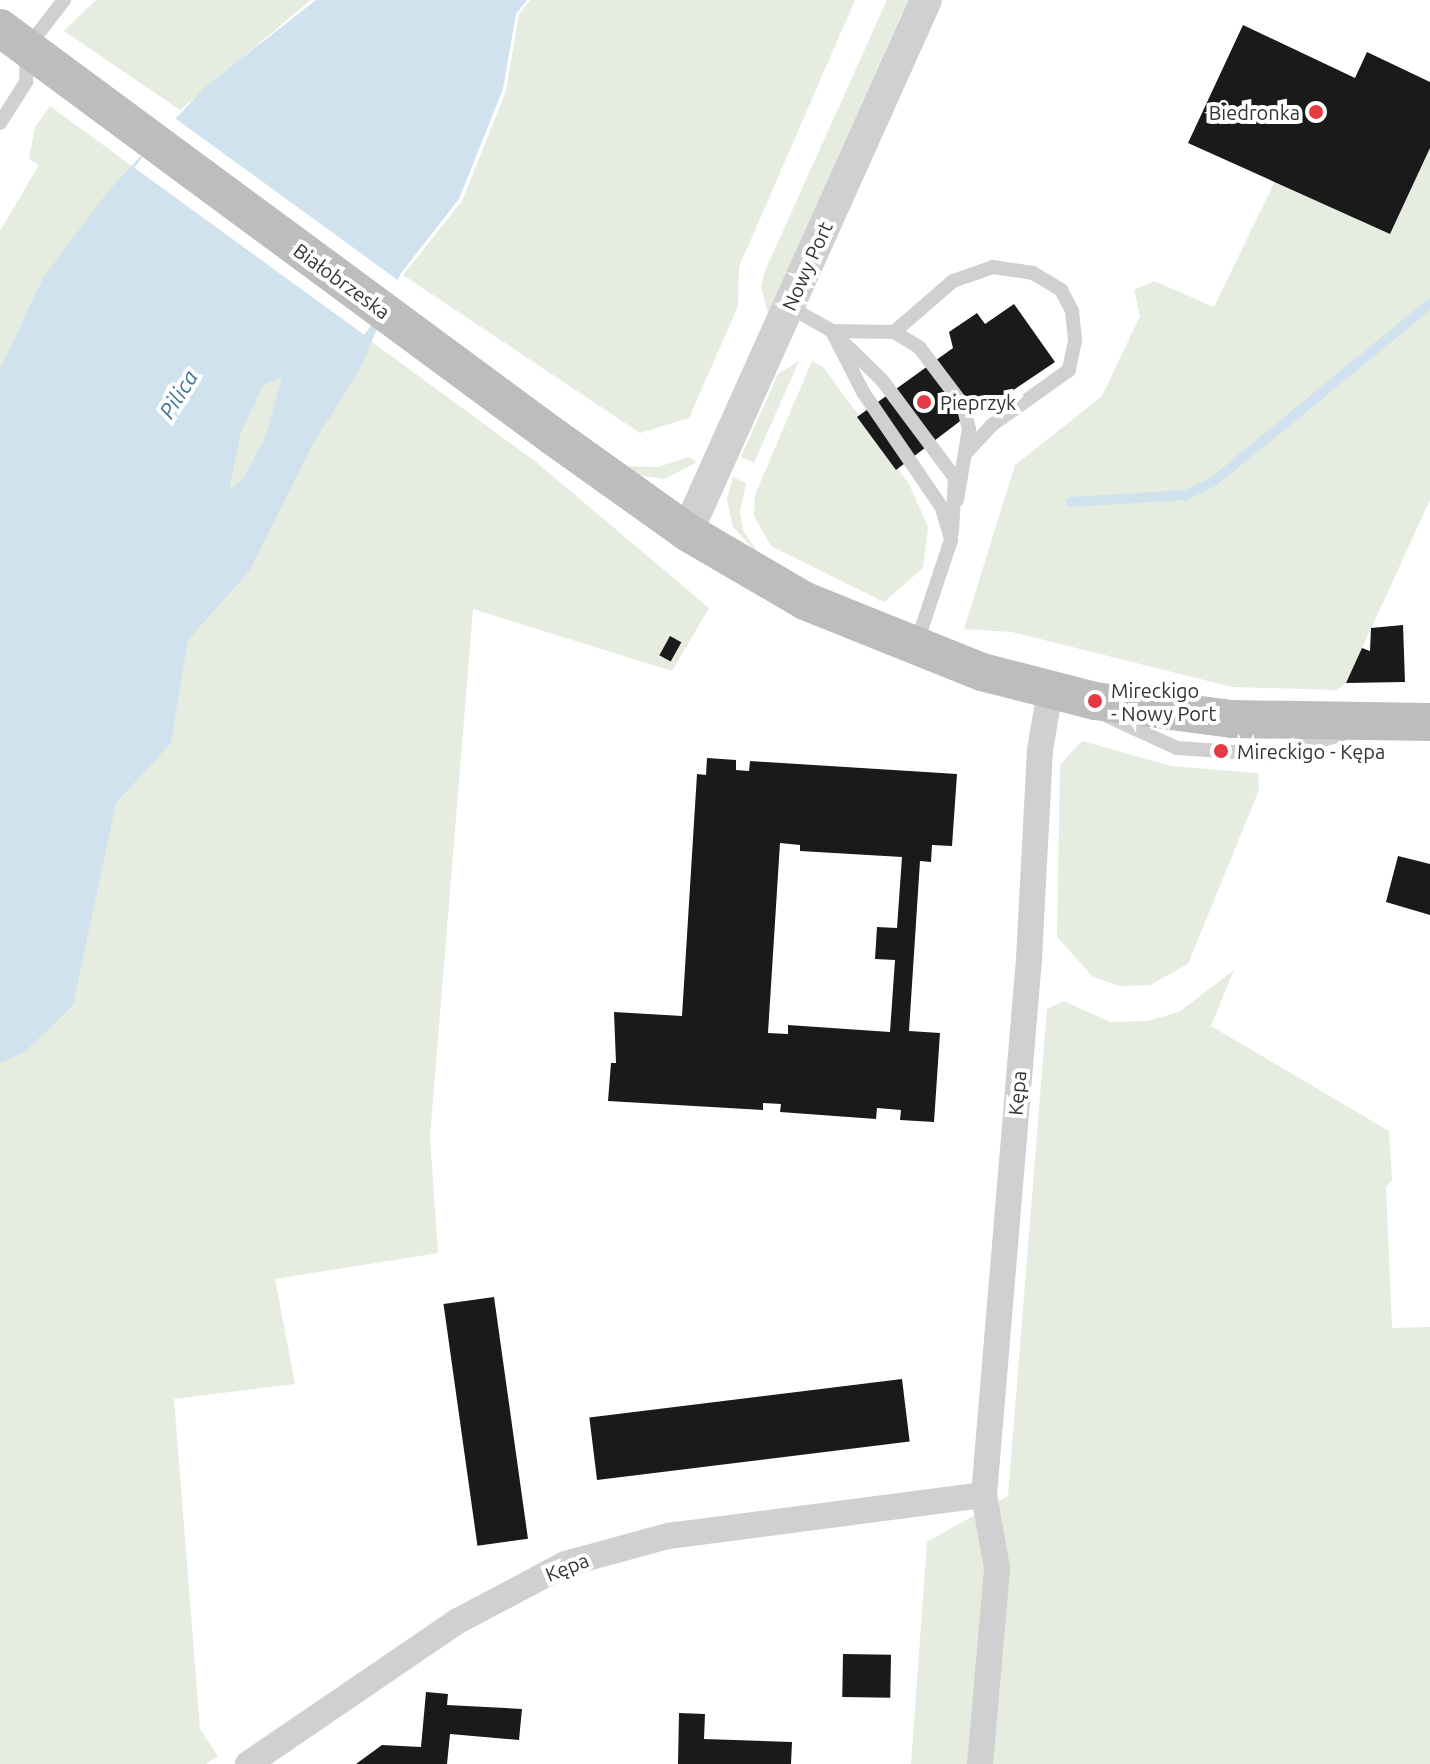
<!DOCTYPE html>
<meta charset="utf-8">
<style>
body{margin:0}
#map{position:relative;width:1430px;height:1764px;overflow:hidden;background:#fff;font-family:Ubuntu,sans-serif}
div>[style]{position:absolute}
.green>*{inset:0;background:#e6ecdf}
.water>*{inset:0;background:#cfe2ee}
.pier>*{inset:0;background:#fff;transform-origin:0 0}
.stream>*{height:10px;margin:-5px;padding:0 5px;transform-origin:5px;border-radius:5px;background:#cfe2ee}
.building>*{inset:0;background:#1a1a1a;transform-origin:0 0}
.service>*{height:14px;margin:-7px;padding:0 7px;transform-origin:7px;border-radius:7px;background:#d0d0d0}
.minor>*{height:26px;margin:-13px;padding:0 13px;transform-origin:13px;border-radius:13px;background:#d0d0d0}
.tertiary>*{height:32px;margin:-16px;padding:0 16px;transform-origin:16px;border-radius:16px;background:#d0d0d0}
.secondary>*{height:38px;margin:-19px;padding:0 19px;transform-origin:19px;border-radius:19px;background:#bdbdbd}
.dots>*{width:22px;height:22px;translate:-50% -50%;box-sizing:border-box;border:4px solid #fff;border-radius:50%}
span{translate:-50% -50%;white-space:nowrap;text-align:center;line-height:1.15;-webkit-text-stroke:8px #fff;paint-order:stroke}
.poi-label{font-size:20px;color:#333}
.right{translate:-100% -50%;text-align:right}
.left{translate:0 -50%;text-align:left}
.street-label{font-size:20px;color:#333}
.water-label{font-size:22px;color:#3f7597;font-style:italic}
</style>
<div id="map">
<div class="green">
<div style="clip-path:polygon(96px 0,311px 0,180px 110px,64px 31px)"></div>
<div style="clip-path:polygon(530px 0,855px 0,739px 267px,738px 306px,689px 418px,640px 433px,403px 275px,462px 201px,506px 91px,519px 14px)"></div>
<div style="clip-path:polygon(887px 0,908px 0,768px 313px,761px 287px,764px 273px)"></div>
<div style="clip-path:polygon(50px 106px,536px 462px,709px 608px,672px 671px,473px 609px,430px 1137px,438px 1253px,275px 1279px,295px 1384px,174px 1399px,200px 1729px,218px 1756px,206px 1764px,0 1764px,0 231px,39px 165px,29px 159px,35px 127px)"></div>
<div style="clip-path:polygon(1430px 148px,1430px 500px,1346px 683px,1337px 690px,1232px 687px,1012px 632px,964px 629px,1015px 465px,1102px 396px,1140px 316px,1134px 290px,1154px 281px,1214px 307px,1275px 181px,1390px 234px)"></div>
<div style="clip-path:polygon(799px 361px,754px 463px,741px 457px,778px 374px)"></div>
<div style="clip-path:polygon(812px 361px,823px 367px,909px 484px,928px 527px,923px 568px,884px 602px,771px 546px,754px 516px,755px 495px)"></div>
<div style="clip-path:polygon(689px 457px,697px 462px,664px 479px,638px 475px,625px 466px,658px 467px)"></div>
<div style="clip-path:polygon(733px 477px,746px 483px,740px 512px,743px 530px,760px 556px,733px 527px,727px 499px)"></div>
<div style="clip-path:polygon(1082px 741px,1171px 766px,1258px 773px,1259px 790px,1188px 964px,1150px 985px,1120px 986px,1093px 977px,1057px 937px,1060px 765px)"></div>
<div style="clip-path:polygon(1234px 970px,1211px 1026px,1389px 1131px,1392px 1180px,1386px 1187px,1392px 1328px,1430px 1327px,1430px 1764px,911px 1764px,927px 1542px,1008px 1496px,1047px 1009px,1064px 1001px,1110px 1022px,1148px 1021px,1179px 1012px)"></div>
</div>
<div class="water">
<div style="clip-path:polygon(evenodd,316px 0,527px 0,516px 14px,503px 89px,459px 199px,401px 273px,359px 371px,314px 442px,250px 570px,188px 640px,171px 743px,116px 803px,73px 1005px,26px 1051px,0 1063px,0 369px,43px 278px,110px 189px,205px 87px,316px 0,282px 377px,266px 435px,244px 478px,229px 491px,241px 432px,264px 385px,282px 377px)"></div>
</div>
<div class="pier">
<div style="left:172px;top:116px;width:284px;height:64px;rotate:36deg"></div>
</div>
<div class="stream">
<div style="left:1071px;top:502px;width:115px;rotate:-3.5deg"></div>
<div style="left:1186px;top:495px;width:30px;rotate:-26deg"></div>
<div style="left:1213px;top:482px;width:281px;rotate:-39.4deg"></div>
</div>
<div class="building">
<div style="clip-path:polygon(1243px 25px,1355px 78px,1367px 52px,1430px 82px,1430px 148px,1390px 234px,1188px 143px)"></div>
<div style="clip-path:polygon(1014px 304px,1055px 362px,997px 401px,989px 399px,896px 470px,857px 417px,953px 348px,949px 332px,977px 313px,985px 324px)"></div>
<div style="clip-path:polygon(1403px 625px,1405px 682px,1346px 683px,1362px 648px,1370px 651px,1371px 628px)"></div>
<div style="left:670px;top:636px;width:13px;height:22px;rotate:29deg"></div>
<div style="clip-path:polygon(evenodd,707px 758px,736px 760px,736px 770px,749px 771px,750px 761px,957px 774px,952px 846px,932px 845px,931px 862px,920px 861px,909px 1031px,940px 1033px,934px 1122px,900px 1120px,901px 1110px,877px 1108px,876px 1119px,780px 1112px,781px 1104px,763px 1103px,763px 1110px,608px 1101px,611px 1063px,616px 1063px,614px 1012px,682px 1016px,697px 774px,706px 775px,707px 758px,780px 843px,800px 845px,800px 851px,902px 857px,897px 928px,877px 927px,875px 959px,895px 960px,890px 1032px,788px 1025px,788px 1034px,768px 1033px,780px 843px)"></div>
<div style="clip-path:polygon(1398px 856px,1430px 864px,1430px 915px,1386px 902px)"></div>
<div style="left:494px;top:1297px;width:244px;height:51px;rotate:82deg"></div>
<div style="left:902px;top:1379px;width:63px;height:315px;rotate:83deg"></div>
<div style="left:843px;top:1654px;width:48px;height:43px;rotate:1deg"></div>
<div style="clip-path:polygon(426px 1692px,448px 1694px,447px 1705px,522px 1709px,519px 1740px,450px 1734px,447px 1764px,356px 1764px,382px 1745px,421px 1747px)"></div>
<div style="clip-path:polygon(679px 1713px,705px 1714px,704px 1739px,792px 1742px,791px 1764px,678px 1764px)"></div>
</div>
<div class="service">
<div style="left:0;top:123px;width:49px;rotate:-57.6deg"></div>
<div style="left:26px;top:82px;width:34px;rotate:-88deg"></div>
<div style="left:27px;top:48px;width:61px;rotate:-52.4deg"></div>
<div style="left:788px;top:306px;width:51px;rotate:29.6deg"></div>
<div style="left:832px;top:331px;width:68px;rotate:63.1deg"></div>
<div style="left:863px;top:392px;width:140px;rotate:55.7deg"></div>
<div style="left:942px;top:508px;width:33px;rotate:74deg"></div>
<div style="left:951px;top:540px;width:111px;rotate:108.4deg"></div>
<div style="left:832px;top:331px;width:62px;rotate:0.9deg"></div>
<div style="left:894px;top:332px;width:29px;rotate:31deg"></div>
<div style="left:919px;top:347px;width:73px;rotate:52.8deg"></div>
<div style="left:963px;top:405px;width:25px;rotate:76deg"></div>
<div style="left:969px;top:429px;width:72px;rotate:99.6deg"></div>
<div style="left:894px;top:332px;width:78px;rotate:-40.8deg"></div>
<div style="left:953px;top:281px;width:42px;rotate:-19.3deg"></div>
<div style="left:993px;top:267px;width:40px;rotate:8.5deg"></div>
<div style="left:1033px;top:273px;width:33px;rotate:31deg"></div>
<div style="left:1061px;top:290px;width:24px;rotate:62deg"></div>
<div style="left:1072px;top:311px;width:30px;rotate:84deg"></div>
<div style="left:1075px;top:341px;width:30px;rotate:102deg"></div>
<div style="left:1069px;top:370px;width:95px;rotate:144.5deg"></div>
<div style="left:992px;top:425px;width:37px;rotate:133deg"></div>
<div style="left:843px;top:342px;width:54px;rotate:44.3deg"></div>
<div style="left:882px;top:380px;width:122px;rotate:53.3deg"></div>
<div style="left:955px;top:478px;width:54px;rotate:93.2deg"></div>
<div style="left:1109px;top:717px;width:75px;rotate:24.5deg"></div>
<div style="left:1177px;top:748px;width:44px;rotate:3.9deg"></div>
<div style="left:1221px;top:751px;width:52px;rotate:4.4deg"></div>
<div style="left:1273px;top:755px;width:73px;rotate:-16.7deg"></div>
</div>
<div class="minor">
<div style="left:248px;top:1764px;width:254px;rotate:-34.3deg"></div>
<div style="left:458px;top:1621px;width:121px;rotate:-28deg"></div>
<div style="left:565px;top:1564px;width:107px;rotate:-15.2deg"></div>
<div style="left:668px;top:1536px;width:319px;rotate:-7.4deg"></div>
<div style="left:980px;top:1764px;width:197px;rotate:-85deg"></div>
<div style="left:997px;top:1568px;width:74px;rotate:-100.1deg"></div>
<div style="left:984px;top:1495px;width:538px;rotate:-85.2deg"></div>
<div style="left:1029px;top:959px;width:209px;rotate:-87deg"></div>
<div style="left:1040px;top:750px;width:60px;rotate:-80.4deg"></div>
</div>
<div class="tertiary">
<div style="left:687px;top:532px;width:583px;rotate:-65.81deg"></div>
</div>
<div class="secondary">
<div style="left:0;top:28px;width:689px;rotate:36.44deg"></div>
<div style="left:554px;top:437px;width:163px;rotate:35.5deg"></div>
<div style="left:687px;top:532px;width:137px;rotate:30.3deg"></div>
<div style="left:805px;top:601px;width:191px;rotate:21.9deg"></div>
<div style="left:982px;top:672px;width:117px;rotate:14.4deg"></div>
<div style="left:1095px;top:701px;width:138px;rotate:7.5deg"></div>
<div style="left:1232px;top:719px;width:198px;rotate:0.9deg"></div>
</div>
<div class="dots">
<div style="left:1316px;top:112px;background:#e63946"></div>
<div style="left:924px;top:402px;background:#e63946"></div>
<div style="left:1095px;top:701px;background:#e63946"></div>
<div style="left:1221px;top:751px;background:#e63946"></div>
</div>
<div class="poi-label">
<span class="right" style="left:1300px;top:112px">Biedronka</span>
<span class="left" style="left:940px;top:402px">Pieprzyk</span>
<span class="left" style="left:1111px;top:702px">Mireckigo<br>- Nowy Port</span>
<span class="left" style="left:1237px;top:751px">Mireckigo - Kępa</span>
</div>
<div class="street-label">
<span style="left:807px;top:266px;rotate:-66deg">Nowy Port</span>
<span style="left:342px;top:281px;rotate:36deg">Białobrzeska</span>
<span style="left:1017px;top:1093px;rotate:-85deg">Kępa</span>
<span style="left:567px;top:1567px;rotate:-22deg">Kępa</span>
</div>
<div class="water-label">
<span style="left:178px;top:394px;rotate:-58deg">Pilica</span>
</div>
</div>
